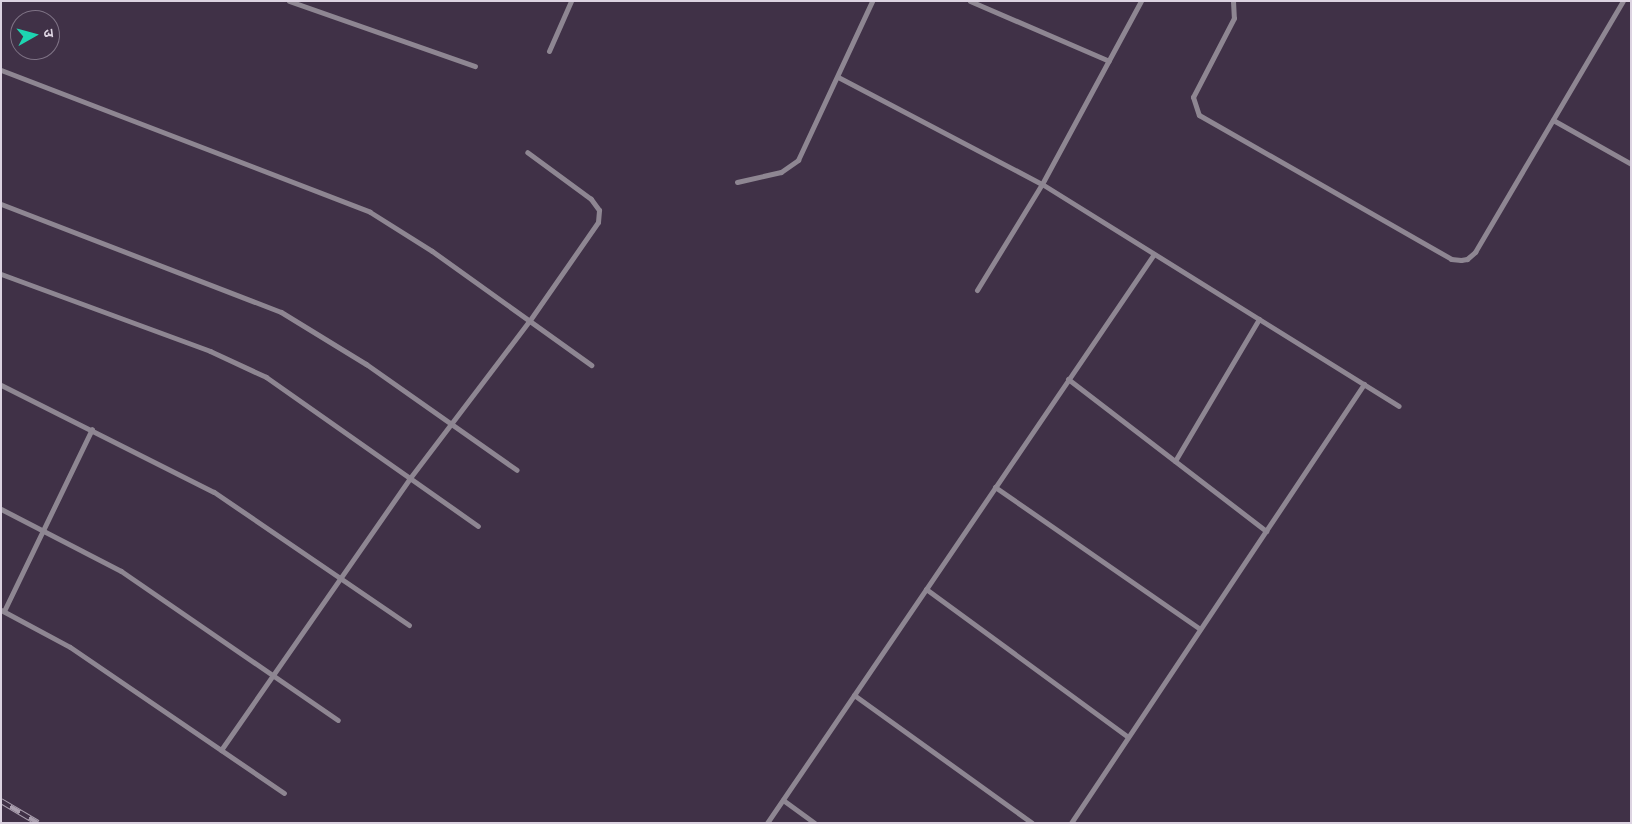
<!DOCTYPE html>
<meta charset="utf-8">
<style>
body{margin:0}
#map{position:relative;width:1632px;height:824px;overflow:hidden;background:#403147;font-family:"Crimson Pro","Noto Sans Devanagari",serif}
div>[style]{position:absolute}
.street>*{height:5px;margin:-2.5px;padding:0 2.5px;transform-origin:2.5px;border-radius:2.5px;background:#8e8692}
.rail>*{height:5.5px;margin-top:-2.75px;transform-origin:0;background:repeating-linear-gradient(90deg,#403147 0 11px,#a99eae 0 22px);box-sizing:border-box;border-block:1px solid #a99eae}
span{translate:-50% -50%;white-space:nowrap;text-align:center;line-height:1.15;-webkit-text-stroke:4.5px #403147;paint-order:stroke}
.frame{position:absolute;inset:0;border:2px solid #dcd3e1;pointer-events:none}
.north{position:absolute;left:10px;top:10px;width:50px;height:50px;box-sizing:border-box;background:#403147;border:1px solid #7e7285;border-radius:50%;rotate:83deg;font-size:14px;font-weight:700;line-height:20px;text-align:center;color:#dcd3e1}
.north::after{content:'';display:block;margin:auto;width:18px;height:22px;background:#1dd5b1;clip-path:polygon(50% 0,100% 100%,50% 72%,0 100%)}
</style>
<div id="map">
<div class="street">
<div style="left:289px;top:1px;width:197px;rotate:19.3deg"></div>
<div style="left:970px;top:1px;width:151px;rotate:23.3deg"></div>
<div style="left:1233px;top:1px;width:17px;rotate:87deg"></div>
<div style="left:1234px;top:18px;width:89px;rotate:117.4deg"></div>
<div style="left:1193px;top:97px;width:19px;rotate:72deg"></div>
<div style="left:1199px;top:115px;width:290px;rotate:29.7deg"></div>
<div style="left:1451px;top:259px;width:10px;rotate:6deg"></div>
<div style="left:1461px;top:260px;width:6px;rotate:-9deg"></div>
<div style="left:1467px;top:259px;width:11px;rotate:-41deg"></div>
<div style="left:1475px;top:252px;width:291px;rotate:-59.5deg"></div>
<div style="left:549px;top:51px;width:55px;rotate:-66.3deg"></div>
<div style="left:1px;top:70px;width:395px;rotate:21deg"></div>
<div style="left:370px;top:212px;width:73px;rotate:32.2deg"></div>
<div style="left:432px;top:251px;width:196px;rotate:35.6deg"></div>
<div style="left:838px;top:77px;width:230px;rotate:27.7deg"></div>
<div style="left:1042px;top:184px;width:420px;rotate:31.9deg"></div>
<div style="left:1553px;top:120px;width:90px;rotate:29.4deg"></div>
<div style="left:737px;top:182px;width:45px;rotate:-12.8deg"></div>
<div style="left:781px;top:172px;width:21px;rotate:-35deg"></div>
<div style="left:798px;top:160px;width:175px;rotate:-65deg"></div>
<div style="left:1px;top:204px;width:300px;rotate:21.1deg"></div>
<div style="left:281px;top:312px;width:100px;rotate:31.5deg"></div>
<div style="left:366px;top:364px;width:184px;rotate:35.1deg"></div>
<div style="left:1px;top:274px;width:223px;rotate:20.2deg"></div>
<div style="left:210px;top:351px;width:62px;rotate:24.9deg"></div>
<div style="left:266px;top:377px;width:259px;rotate:35.1deg"></div>
<div style="left:977px;top:290px;width:124px;rotate:-58.5deg"></div>
<div style="left:1042px;top:184px;width:208px;rotate:-61.6deg"></div>
<div style="left:1068px;top:379px;width:250px;rotate:37.5deg"></div>
<div style="left:1px;top:385px;width:238px;rotate:26.7deg"></div>
<div style="left:214px;top:492px;width:236px;rotate:34.3deg"></div>
<div style="left:1175px;top:461px;width:165px;rotate:-59.4deg"></div>
<div style="left:995px;top:487px;width:249px;rotate:34.7deg"></div>
<div style="left:1px;top:509px;width:135px;rotate:27.3deg"></div>
<div style="left:121px;top:571px;width:263px;rotate:34.5deg"></div>
<div style="left:926px;top:589px;width:250px;rotate:36.2deg"></div>
<div style="left:1px;top:610px;width:78px;rotate:28.2deg"></div>
<div style="left:70px;top:647px;width:259px;rotate:34.3deg"></div>
<div style="left:4px;top:611px;width:202px;rotate:-64.2deg"></div>
<div style="left:854px;top:695px;width:219px;rotate:35.7deg"></div>
<div style="left:221px;top:750px;width:331px;rotate:-55.2deg"></div>
<div style="left:410px;top:478px;width:198px;rotate:-52.8deg"></div>
<div style="left:530px;top:320px;width:119px;rotate:-55.2deg"></div>
<div style="left:598px;top:222px;width:12px;rotate:-85deg"></div>
<div style="left:599px;top:210px;width:14px;rotate:-126deg"></div>
<div style="left:591px;top:199px;width:79px;rotate:-143.7deg"></div>
<div style="left:783px;top:800px;width:39px;rotate:36deg"></div>
<div style="left:767px;top:823px;width:688px;rotate:-55.78deg"></div>
<div style="left:1071px;top:823px;width:528px;rotate:-56.28deg"></div>
</div>
<div class="rail">
<div style="left:1px;top:801px;width:43px;rotate:30.7deg"></div>
</div>
<div class="frame"></div>
<div class="north">उ</div>
</div>
